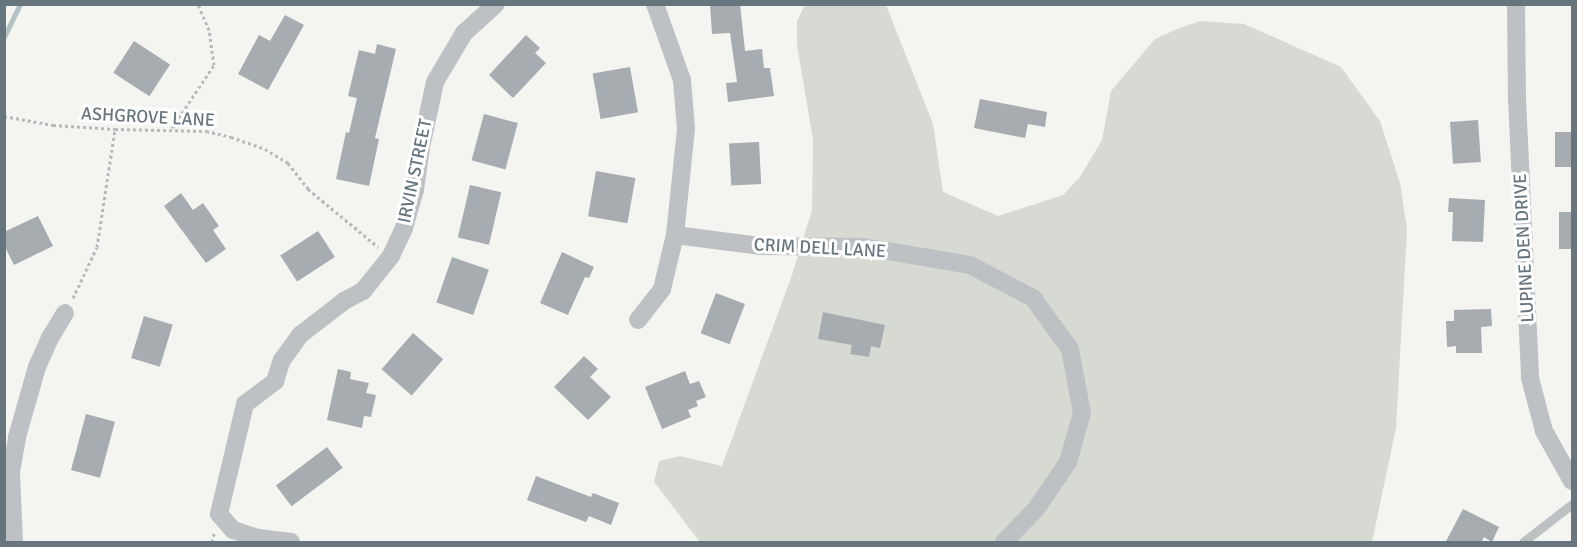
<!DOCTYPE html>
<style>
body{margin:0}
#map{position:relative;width:1577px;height:547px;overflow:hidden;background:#f4f4f1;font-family:Signika,sans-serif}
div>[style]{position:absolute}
.green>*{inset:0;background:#d6dad2}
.stream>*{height:4.5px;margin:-2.25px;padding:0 2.25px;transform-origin:2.25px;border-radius:2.25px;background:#b5c1c3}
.building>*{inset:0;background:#a6acb0;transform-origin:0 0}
.path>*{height:3px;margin-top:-1.5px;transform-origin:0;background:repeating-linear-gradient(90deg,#b7babc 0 3px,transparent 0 6px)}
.service>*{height:9px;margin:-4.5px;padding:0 4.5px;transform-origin:4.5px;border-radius:4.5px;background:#bec1c4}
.minor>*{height:18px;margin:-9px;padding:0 9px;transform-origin:9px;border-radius:9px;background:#bec1c4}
span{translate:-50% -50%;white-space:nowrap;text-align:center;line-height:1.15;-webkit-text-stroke:6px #fff;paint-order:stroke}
.street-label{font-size:18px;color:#67757e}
.frame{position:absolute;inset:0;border:6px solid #67757e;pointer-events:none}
</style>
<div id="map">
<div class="green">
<div style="clip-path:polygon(805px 5px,886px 5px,933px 124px,943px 192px,998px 216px,1063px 195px,1080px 177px,1102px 140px,1111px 91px,1155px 39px,1177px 29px,1200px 21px,1244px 24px,1341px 67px,1380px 121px,1400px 183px,1407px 229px,1396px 428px,1372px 542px,700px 542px,654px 482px,659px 461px,680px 456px,722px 466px,792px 275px,812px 210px,813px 140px,797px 45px,797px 21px)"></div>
</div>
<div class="stream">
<div style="left:4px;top:37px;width:37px;rotate:-64deg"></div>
</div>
<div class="building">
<div style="clip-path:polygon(710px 4px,740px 4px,745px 51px,762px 49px,764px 68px,770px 68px,774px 96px,728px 102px,726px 83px,737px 82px,730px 33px,712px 34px)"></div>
<div style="clip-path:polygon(285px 15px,304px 25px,268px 90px,238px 74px,259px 35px,270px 41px)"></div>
<div style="clip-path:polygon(526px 35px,540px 48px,535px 53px,546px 63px,513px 98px,489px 75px)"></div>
<div style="left:134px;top:41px;width:43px;height:38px;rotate:33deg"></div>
<div style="clip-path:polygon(377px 44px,396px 49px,375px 138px,379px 139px,369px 186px,336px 179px,346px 132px,349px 133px,357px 98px,348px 96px,359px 50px,375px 54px)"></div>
<div style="left:630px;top:67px;width:46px;height:38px;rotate:80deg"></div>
<div style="clip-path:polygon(980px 99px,1047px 112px,1045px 127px,1028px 124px,1025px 138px,974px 128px)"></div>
<div style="left:484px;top:114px;width:35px;height:48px;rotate:15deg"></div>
<div style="left:1478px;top:120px;width:42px;height:28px;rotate:86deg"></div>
<div style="left:1555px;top:132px;width:17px;height:35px"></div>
<div style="left:759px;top:142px;width:42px;height:30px;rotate:87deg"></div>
<div style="left:596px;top:171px;width:40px;height:46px;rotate:10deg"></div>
<div style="left:470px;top:185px;width:32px;height:54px;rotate:13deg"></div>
<div style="clip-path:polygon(181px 193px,193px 210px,203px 203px,219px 226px,213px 230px,226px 249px,206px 263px,164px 206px)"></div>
<div style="clip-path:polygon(1449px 198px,1485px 200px,1483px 242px,1452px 241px,1453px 212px,1448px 212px)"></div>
<div style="left:1559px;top:212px;width:13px;height:37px"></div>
<div style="clip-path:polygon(38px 216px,53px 246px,14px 265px,4px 245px,4px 232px)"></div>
<div style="left:318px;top:231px;width:31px;height:45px;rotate:57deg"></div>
<div style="clip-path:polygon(562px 252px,594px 267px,589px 278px,585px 277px,568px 315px,540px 303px)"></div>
<div style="left:452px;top:257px;width:39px;height:48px;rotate:19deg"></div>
<div style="left:716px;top:293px;width:31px;height:43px;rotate:21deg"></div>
<div style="clip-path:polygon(1491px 309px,1492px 326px,1481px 327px,1482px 353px,1456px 353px,1456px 346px,1447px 347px,1446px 321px,1454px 321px,1454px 310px)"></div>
<div style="clip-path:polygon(823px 312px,885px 325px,880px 348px,871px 346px,869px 357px,850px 354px,852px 345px,818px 339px)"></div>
<div style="left:144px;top:316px;width:30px;height:44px;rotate:17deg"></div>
<div style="left:413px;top:333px;width:40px;height:48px;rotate:41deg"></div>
<div style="clip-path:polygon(584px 356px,598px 369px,590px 377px,611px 397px,588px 420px,554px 387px)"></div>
<div style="clip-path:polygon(338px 369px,351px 372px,350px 379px,369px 383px,366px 393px,376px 395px,371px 417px,364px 416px,362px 428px,327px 420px)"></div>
<div style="clip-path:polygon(685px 371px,690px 384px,699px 381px,706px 397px,696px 401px,698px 406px,688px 410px,691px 417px,662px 429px,645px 387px)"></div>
<div style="left:86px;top:414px;width:30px;height:58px;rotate:15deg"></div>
<div style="left:327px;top:447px;width:26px;height:64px;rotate:53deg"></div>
<div style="clip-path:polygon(536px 476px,591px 497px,593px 493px,619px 503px,611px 525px,589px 516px,586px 522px,527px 500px)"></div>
<div style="clip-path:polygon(1463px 509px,1499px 527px,1492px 542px,1484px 537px,1481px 543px,1445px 543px)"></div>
</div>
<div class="path">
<div style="left:4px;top:116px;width:50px;rotate:10.4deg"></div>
<div style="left:53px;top:125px;width:62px;rotate:3.7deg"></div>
<div style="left:115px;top:129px;width:91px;rotate:1.3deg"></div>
<div style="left:206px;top:131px;width:26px;rotate:13deg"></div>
<div style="left:231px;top:137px;width:36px;rotate:19deg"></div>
<div style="left:265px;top:149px;width:27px;rotate:31deg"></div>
<div style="left:288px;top:163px;width:33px;rotate:52deg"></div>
<div style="left:308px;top:189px;width:91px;rotate:39.6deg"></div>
<div style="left:172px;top:128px;width:76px;rotate:-56.3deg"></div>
<div style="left:214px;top:65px;width:35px;rotate:-98deg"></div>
<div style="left:209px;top:30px;width:28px;rotate:-113deg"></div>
<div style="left:73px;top:298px;width:56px;rotate:-64.8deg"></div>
<div style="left:97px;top:247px;width:119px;rotate:-81.3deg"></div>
<div style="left:212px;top:542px;width:9px;rotate:-77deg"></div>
</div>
<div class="service">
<div style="left:1523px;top:542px;width:62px;rotate:-37.8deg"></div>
</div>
<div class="minor">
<div style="left:1516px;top:4px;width:95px;rotate:89.4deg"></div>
<div style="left:1517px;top:99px;width:279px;rotate:87.3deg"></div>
<div style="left:1530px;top:378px;width:55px;rotate:75.2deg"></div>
<div style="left:1544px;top:431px;width:57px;rotate:60.8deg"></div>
<div style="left:675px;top:235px;width:87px;rotate:7.3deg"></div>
<div style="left:761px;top:246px;width:103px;rotate:0.6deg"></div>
<div style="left:864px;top:247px;width:108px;rotate:9.6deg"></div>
<div style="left:970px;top:265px;width:71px;rotate:27.6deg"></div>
<div style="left:1033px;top:298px;width:63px;rotate:54deg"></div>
<div style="left:1070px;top:349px;width:65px;rotate:79.4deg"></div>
<div style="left:1082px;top:413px;width:51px;rotate:105.9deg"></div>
<div style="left:1068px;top:462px;width:57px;rotate:124.2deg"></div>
<div style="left:1036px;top:509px;width:46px;rotate:134.1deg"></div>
<div style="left:638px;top:320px;width:39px;rotate:-52deg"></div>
<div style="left:662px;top:289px;width:56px;rotate:-76.5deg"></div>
<div style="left:675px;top:235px;width:107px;rotate:-84.1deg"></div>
<div style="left:686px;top:129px;width:49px;rotate:-94.7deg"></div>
<div style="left:682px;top:80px;width:81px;rotate:-109.6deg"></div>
<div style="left:14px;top:542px;width:70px;rotate:-92.5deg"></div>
<div style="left:11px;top:472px;width:36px;rotate:-80deg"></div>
<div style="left:17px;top:437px;width:73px;rotate:-74.1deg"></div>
<div style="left:37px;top:367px;width:32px;rotate:-66deg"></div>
<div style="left:50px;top:338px;width:29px;rotate:-59deg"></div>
<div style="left:291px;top:542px;width:33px;rotate:-173deg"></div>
<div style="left:258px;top:538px;width:26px;rotate:-162deg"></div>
<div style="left:233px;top:530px;width:21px;rotate:-131deg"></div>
<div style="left:219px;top:514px;width:113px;rotate:-76.7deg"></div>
<div style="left:245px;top:404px;width:38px;rotate:-37deg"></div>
<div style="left:275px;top:381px;width:22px;rotate:-72deg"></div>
<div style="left:282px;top:360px;width:31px;rotate:-54deg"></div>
<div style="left:300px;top:335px;width:56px;rotate:-37.7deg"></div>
<div style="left:344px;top:301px;width:21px;rotate:-28deg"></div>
<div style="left:363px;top:291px;width:45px;rotate:-51.3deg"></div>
<div style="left:391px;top:256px;width:31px;rotate:-65deg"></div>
<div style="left:404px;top:228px;width:40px;rotate:-74deg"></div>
<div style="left:415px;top:190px;width:43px;rotate:-82.1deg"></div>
<div style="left:421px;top:147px;width:66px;rotate:-77.8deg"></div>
<div style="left:435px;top:82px;width:57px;rotate:-59.4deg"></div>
<div style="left:464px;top:33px;width:43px;rotate:-42.2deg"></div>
</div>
<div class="street-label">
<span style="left:148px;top:117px;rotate:3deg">ASHGROVE LANE</span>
<span style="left:415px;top:171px;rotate:-78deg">IRVIN STREET</span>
<span style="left:820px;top:248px;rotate:3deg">CRIM DELL LANE</span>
<span style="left:1524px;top:248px;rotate:-93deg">LUPINE DEN DRIVE</span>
</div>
<div class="frame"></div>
</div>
